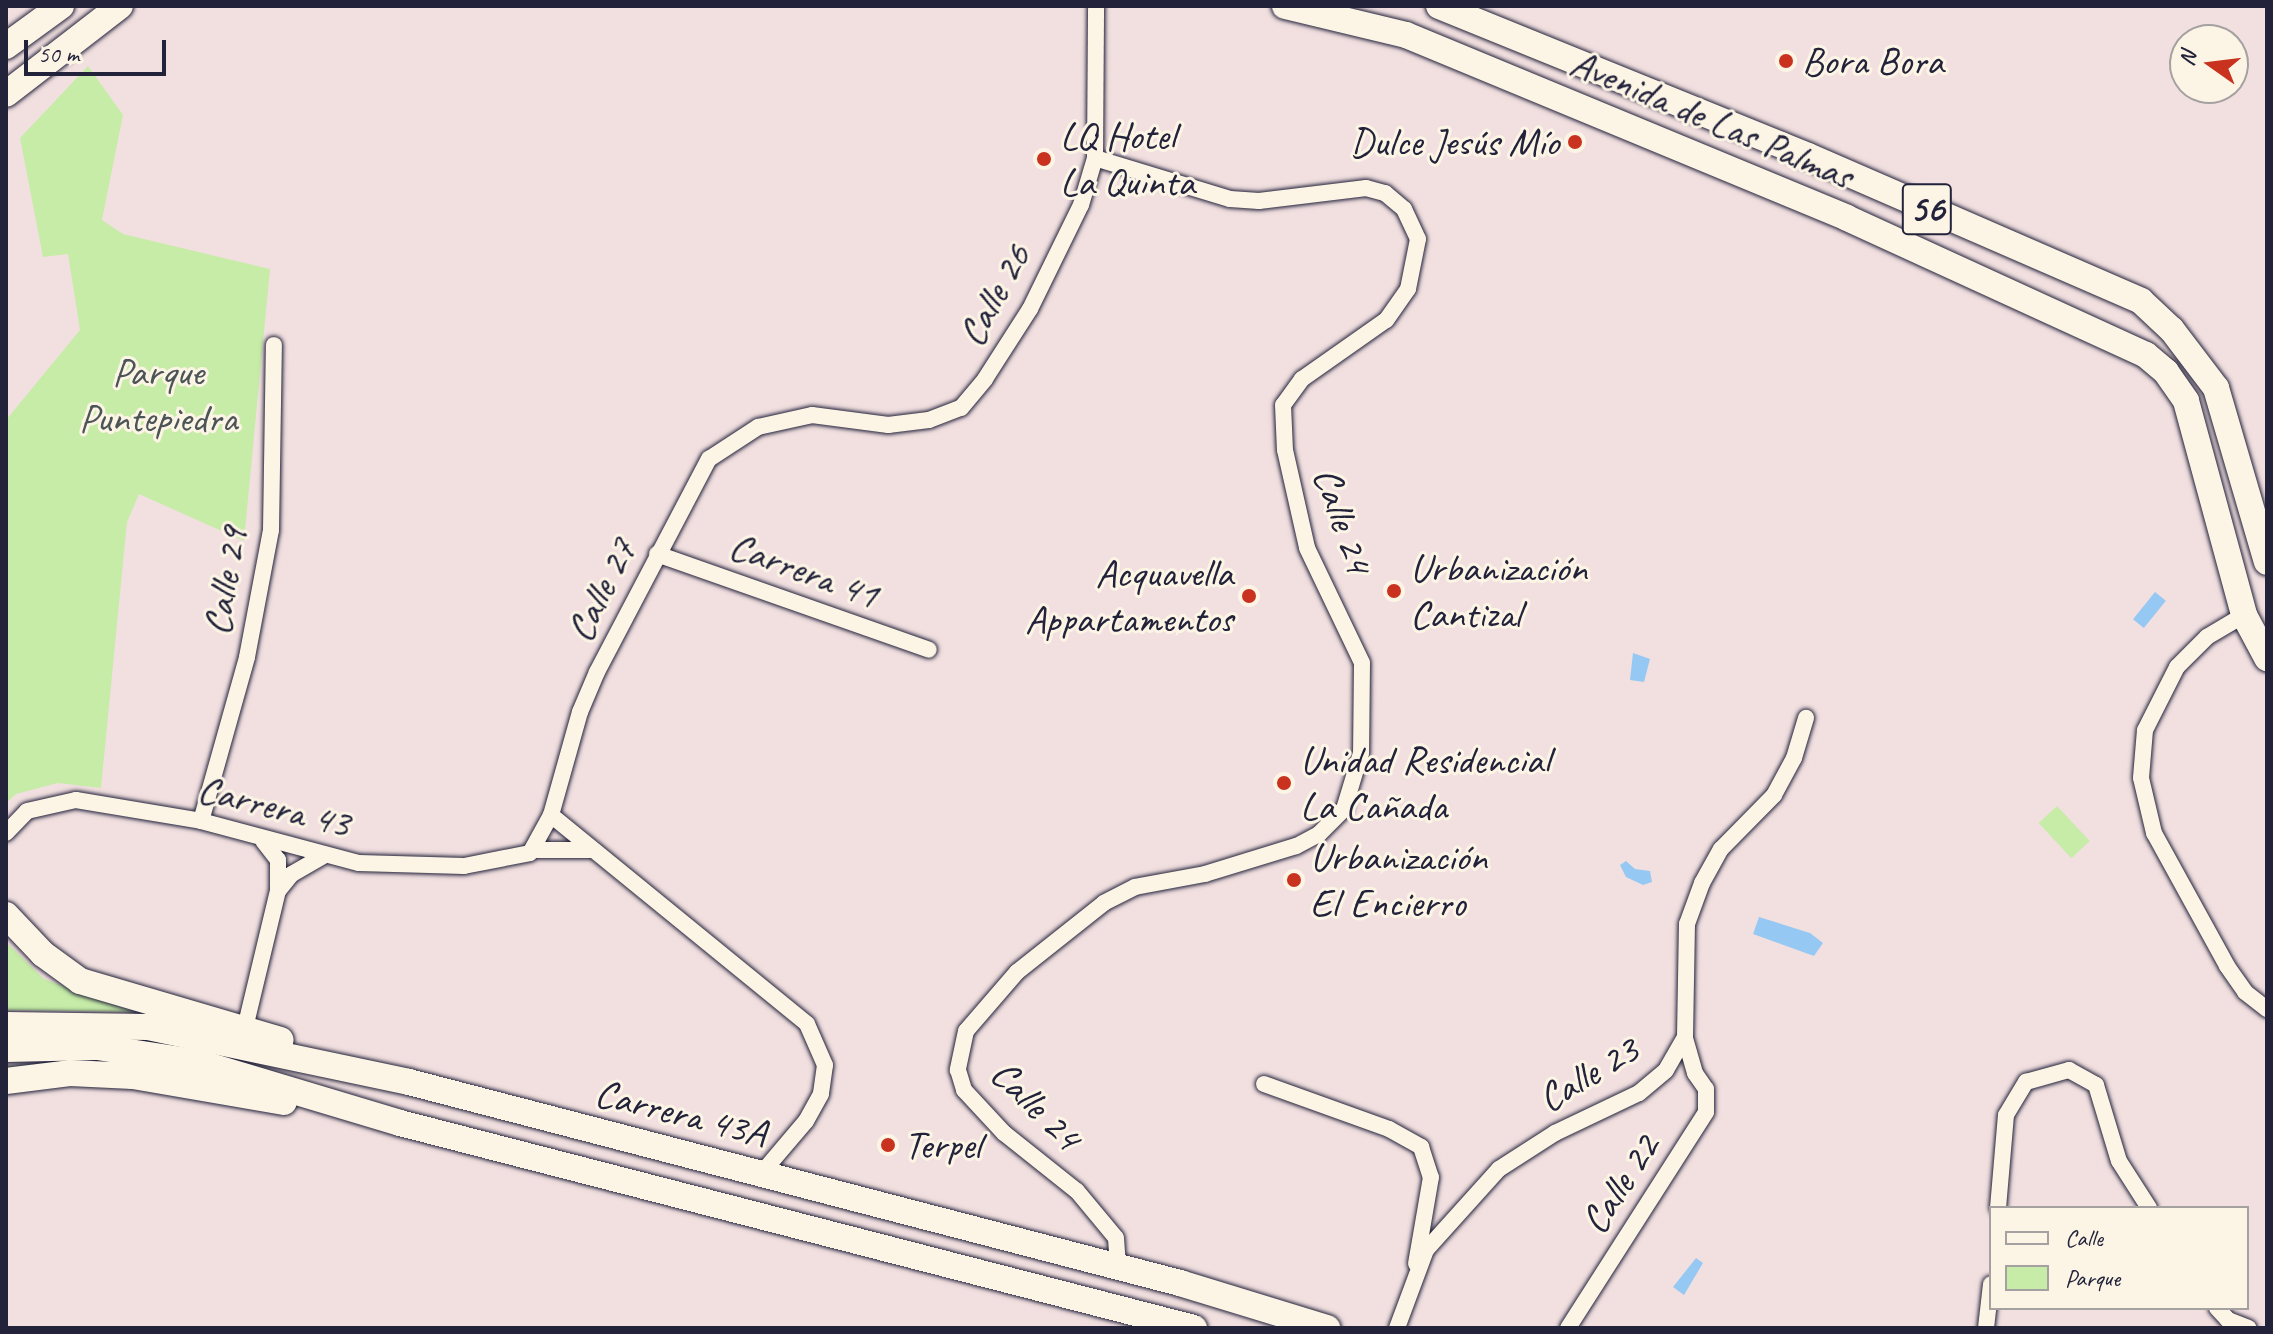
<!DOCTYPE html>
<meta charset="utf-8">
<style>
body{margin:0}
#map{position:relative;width:2273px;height:1334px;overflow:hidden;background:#f2e0e0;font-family:Caveat,sans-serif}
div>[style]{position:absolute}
.green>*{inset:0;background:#c6eca7;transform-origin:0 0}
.water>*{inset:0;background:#95c8f2;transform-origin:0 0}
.roads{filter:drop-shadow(0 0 2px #22223b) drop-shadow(0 0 2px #22223b)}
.street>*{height:16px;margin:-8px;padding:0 8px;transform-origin:8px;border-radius:8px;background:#fcf5e5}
.primary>*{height:26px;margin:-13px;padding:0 13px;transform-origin:13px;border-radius:13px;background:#fcf5e5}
.dots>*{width:22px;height:22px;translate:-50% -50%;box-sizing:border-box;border:4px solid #fcf5e5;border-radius:50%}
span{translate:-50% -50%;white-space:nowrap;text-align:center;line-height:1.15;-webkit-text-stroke:6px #fcf5e5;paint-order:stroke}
.shield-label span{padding:2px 6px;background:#fcf5e5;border:2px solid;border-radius:6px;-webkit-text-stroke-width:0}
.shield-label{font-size:38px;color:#22223b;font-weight:700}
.poi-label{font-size:40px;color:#22223b}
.left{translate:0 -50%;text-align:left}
.right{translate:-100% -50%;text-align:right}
.street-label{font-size:40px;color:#22223b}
.park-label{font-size:40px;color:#4b5456}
.frame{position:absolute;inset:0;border:8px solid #22223b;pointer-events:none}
.legend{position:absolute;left:1989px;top:1206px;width:260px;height:104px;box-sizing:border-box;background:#fcf5e5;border:2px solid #a5a1a1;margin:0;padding:10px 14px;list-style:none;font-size:24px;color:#22223b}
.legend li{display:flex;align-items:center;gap:16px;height:40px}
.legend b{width:40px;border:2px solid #a5a1a1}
.north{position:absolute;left:2169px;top:24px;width:80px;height:80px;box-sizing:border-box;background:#fcf5e5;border:2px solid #a5a1a1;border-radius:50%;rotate:284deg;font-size:22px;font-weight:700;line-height:32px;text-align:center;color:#22223b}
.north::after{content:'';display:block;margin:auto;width:28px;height:36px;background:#c8321e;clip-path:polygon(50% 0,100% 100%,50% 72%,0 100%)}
.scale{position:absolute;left:24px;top:40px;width:142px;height:36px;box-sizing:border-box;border:4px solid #22223b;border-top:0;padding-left:10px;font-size:24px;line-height:28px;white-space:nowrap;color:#22223b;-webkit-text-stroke:6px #fcf5e5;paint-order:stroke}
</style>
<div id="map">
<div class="green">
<div style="clip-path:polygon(88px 66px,123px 115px,102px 220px,123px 234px,270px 269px,244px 541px,139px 494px,127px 522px,101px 788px,58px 783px,16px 794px,6px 803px,6px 420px,80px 330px,68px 254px,43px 257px,20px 138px)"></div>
<div style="left:2057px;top:806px;width:48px;height:25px;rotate:47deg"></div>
<div style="clip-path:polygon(6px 942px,44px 979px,135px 1012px,6px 1010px)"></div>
</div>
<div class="water">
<div style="left:2155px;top:592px;width:14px;height:35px;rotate:39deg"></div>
<div style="clip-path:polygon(1633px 653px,1650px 659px,1644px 682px,1630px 680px)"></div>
<div style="clip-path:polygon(1626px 861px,1635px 869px,1650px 871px,1652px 882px,1643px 885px,1626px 877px,1620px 865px)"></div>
<div style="clip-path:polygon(1759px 917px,1810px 933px,1823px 943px,1814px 956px,1753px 934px)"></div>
<div style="clip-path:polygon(1696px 1258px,1703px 1263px,1684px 1295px,1673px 1287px)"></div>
</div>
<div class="roads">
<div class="street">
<div style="left:1095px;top:158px;width:141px;rotate:16.9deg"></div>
<div style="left:1230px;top:199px;width:29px;rotate:4deg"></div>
<div style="left:1259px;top:201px;width:108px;rotate:-6.9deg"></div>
<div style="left:1366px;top:188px;width:20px;rotate:15deg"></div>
<div style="left:1385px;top:193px;width:25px;rotate:40deg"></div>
<div style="left:1404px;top:209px;width:33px;rotate:65deg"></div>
<div style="left:1418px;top:239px;width:51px;rotate:101.3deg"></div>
<div style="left:1408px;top:289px;width:38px;rotate:125deg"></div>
<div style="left:1386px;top:320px;width:103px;rotate:144.9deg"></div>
<div style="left:1302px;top:379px;width:32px;rotate:126deg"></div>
<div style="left:1283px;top:405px;width:45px;rotate:87.5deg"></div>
<div style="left:1285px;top:450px;width:100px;rotate:77.3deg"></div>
<div style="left:1307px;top:548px;width:127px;rotate:64.4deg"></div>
<div style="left:1362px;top:663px;width:90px;rotate:90.6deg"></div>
<div style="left:1361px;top:753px;width:59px;rotate:106.9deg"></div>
<div style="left:1344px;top:809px;width:35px;rotate:135deg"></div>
<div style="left:1319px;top:834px;width:26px;rotate:152deg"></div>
<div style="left:1296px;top:846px;width:95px;rotate:162.9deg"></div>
<div style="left:1205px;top:874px;width:71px;rotate:169.5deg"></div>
<div style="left:1135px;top:887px;width:35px;rotate:153deg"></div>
<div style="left:1104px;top:903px;width:111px;rotate:141.6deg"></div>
<div style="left:1017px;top:972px;width:78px;rotate:130.8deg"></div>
<div style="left:966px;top:1031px;width:40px;rotate:102deg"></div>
<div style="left:958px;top:1070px;width:21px;rotate:73deg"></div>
<div style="left:964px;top:1090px;width:59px;rotate:47.1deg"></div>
<div style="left:1004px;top:1133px;width:93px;rotate:38.5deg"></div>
<div style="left:1077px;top:1191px;width:61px;rotate:50.3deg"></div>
<div style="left:1116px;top:1238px;width:30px;rotate:86deg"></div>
<div style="left:657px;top:554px;width:288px;rotate:19.4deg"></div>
<div style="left:2244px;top:615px;width:43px;rotate:149.3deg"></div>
<div style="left:2207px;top:637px;width:42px;rotate:135deg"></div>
<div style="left:2177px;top:667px;width:71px;rotate:116.9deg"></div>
<div style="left:2145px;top:730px;width:48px;rotate:94.8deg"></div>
<div style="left:2141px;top:778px;width:57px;rotate:76.7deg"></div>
<div style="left:2154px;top:833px;width:152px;rotate:61.2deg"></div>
<div style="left:2227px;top:966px;width:32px;rotate:55deg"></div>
<div style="left:2245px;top:992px;width:28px;rotate:38deg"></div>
<div style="left:551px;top:815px;width:330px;rotate:39.2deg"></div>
<div style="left:807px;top:1024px;width:45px;rotate:66.3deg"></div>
<div style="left:825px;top:1065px;width:29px;rotate:98deg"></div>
<div style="left:821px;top:1094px;width:31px;rotate:119deg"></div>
<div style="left:806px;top:1121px;width:71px;rotate:130.4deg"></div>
<div style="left:201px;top:821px;width:170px;rotate:-74.3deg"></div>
<div style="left:247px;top:657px;width:129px;rotate:-79.3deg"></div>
<div style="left:271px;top:530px;width:185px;rotate:-89.1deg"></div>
<div style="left:6px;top:833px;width:30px;rotate:-46deg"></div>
<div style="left:27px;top:811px;width:50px;rotate:-12.7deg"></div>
<div style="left:76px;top:800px;width:127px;rotate:9.5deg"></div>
<div style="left:201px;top:821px;width:163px;rotate:14.9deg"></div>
<div style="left:359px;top:863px;width:105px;rotate:1.6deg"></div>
<div style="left:464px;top:866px;width:67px;rotate:-11.1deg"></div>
<div style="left:530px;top:853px;width:43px;rotate:-61.1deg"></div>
<div style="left:551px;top:815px;width:107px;rotate:-74.3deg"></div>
<div style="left:580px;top:712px;width:43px;rotate:-67deg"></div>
<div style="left:597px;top:672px;width:241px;rotate:-62.3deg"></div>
<div style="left:709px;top:459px;width:59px;rotate:-33.1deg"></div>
<div style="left:758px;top:427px;width:55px;rotate:-12.5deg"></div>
<div style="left:812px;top:415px;width:77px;rotate:7.5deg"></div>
<div style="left:888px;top:425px;width:41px;rotate:-7deg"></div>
<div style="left:929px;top:420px;width:34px;rotate:-21deg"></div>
<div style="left:961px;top:408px;width:38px;rotate:-50deg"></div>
<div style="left:985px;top:379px;width:83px;rotate:-57.3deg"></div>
<div style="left:1030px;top:309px;width:116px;rotate:-63.9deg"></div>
<div style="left:1081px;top:205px;width:49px;rotate:-73.4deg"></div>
<div style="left:1095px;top:158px;width:152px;rotate:-89.6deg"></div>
<div style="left:533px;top:850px;width:60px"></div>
<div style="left:278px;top:891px;width:22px;rotate:-51deg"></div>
<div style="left:292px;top:874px;width:36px;rotate:-30deg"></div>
<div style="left:245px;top:1028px;width:141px;rotate:-76.5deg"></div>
<div style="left:278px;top:891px;width:31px;rotate:-90deg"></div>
<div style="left:278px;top:860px;width:24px;rotate:-128deg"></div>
<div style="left:1264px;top:1084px;width:133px;rotate:19.8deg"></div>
<div style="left:1389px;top:1129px;width:37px;rotate:29deg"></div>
<div style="left:1421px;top:1147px;width:32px;rotate:72deg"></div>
<div style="left:1431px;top:1177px;width:88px;rotate:99.8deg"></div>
<div style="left:1998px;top:1208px;width:93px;rotate:-85.1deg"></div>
<div style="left:2006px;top:1115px;width:39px;rotate:-59deg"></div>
<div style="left:2026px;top:1082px;width:45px;rotate:-15.6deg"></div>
<div style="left:2069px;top:1070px;width:31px;rotate:29deg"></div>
<div style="left:2096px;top:1085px;width:79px;rotate:73.2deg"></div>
<div style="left:2119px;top:1161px;width:56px;rotate:57.4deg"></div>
<div style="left:2217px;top:1308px;width:16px;rotate:47deg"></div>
<div style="left:2228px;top:1320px;width:22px;rotate:21deg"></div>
<div style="left:1397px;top:1328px;width:83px;rotate:-69.6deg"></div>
<div style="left:1426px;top:1250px;width:109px;rotate:-48deg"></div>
<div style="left:1499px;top:1169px;width:67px;rotate:-32.7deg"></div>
<div style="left:1555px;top:1133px;width:93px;rotate:-25.5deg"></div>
<div style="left:1639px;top:1093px;width:35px;rotate:-40deg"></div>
<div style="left:1666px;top:1070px;width:38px;rotate:-60deg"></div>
<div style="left:1685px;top:1037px;width:113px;rotate:-89deg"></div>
<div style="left:1687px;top:924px;width:44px;rotate:-69.9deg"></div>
<div style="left:1702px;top:883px;width:39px;rotate:-61deg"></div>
<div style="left:1721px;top:849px;width:76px;rotate:-45.5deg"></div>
<div style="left:1774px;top:795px;width:42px;rotate:-61.6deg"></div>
<div style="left:1794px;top:758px;width:42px;rotate:-73.3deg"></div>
<div style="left:1568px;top:1328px;width:256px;rotate:-57.4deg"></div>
<div style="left:1706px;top:1112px;width:23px;rotate:-90deg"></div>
<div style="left:1706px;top:1089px;width:19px;rotate:-125deg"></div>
<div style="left:1695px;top:1073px;width:37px;rotate:-106deg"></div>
<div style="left:1986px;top:1328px;width:44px;rotate:-83.5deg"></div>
</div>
<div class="primary">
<div style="left:1285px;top:6px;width:124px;rotate:13.5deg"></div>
<div style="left:1406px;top:35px;width:477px;rotate:22.5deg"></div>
<div style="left:1847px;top:218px;width:329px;rotate:24.6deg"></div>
<div style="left:2146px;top:355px;width:26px;rotate:40deg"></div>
<div style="left:2166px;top:372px;width:35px;rotate:55deg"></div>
<div style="left:2186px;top:401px;width:222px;rotate:74.8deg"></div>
<div style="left:2244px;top:615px;width:49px;rotate:61.9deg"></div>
<div style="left:1439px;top:6px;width:398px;rotate:22.1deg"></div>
<div style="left:1808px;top:156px;width:363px;rotate:23.5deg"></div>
<div style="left:2141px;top:301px;width:42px;rotate:43.1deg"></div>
<div style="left:2172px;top:330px;width:73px;rotate:52.8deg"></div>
<div style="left:2216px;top:388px;width:181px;rotate:73.7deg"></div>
<div style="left:6px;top:46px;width:68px;rotate:-36deg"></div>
<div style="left:6px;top:94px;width:144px;rotate:-37.7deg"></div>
<div style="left:6px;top:915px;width:54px;rotate:46.5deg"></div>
<div style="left:43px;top:954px;width:46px;rotate:36.1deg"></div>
<div style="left:80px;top:981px;width:209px;rotate:16.4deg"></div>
<div style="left:6px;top:1025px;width:142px;rotate:0.8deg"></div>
<div style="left:148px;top:1027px;width:267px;rotate:11.9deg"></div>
<div style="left:409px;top:1082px;width:797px;rotate:14.61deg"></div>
<div style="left:1180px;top:1283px;width:154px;rotate:17deg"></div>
<div style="left:6px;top:1049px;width:91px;rotate:-1.3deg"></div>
<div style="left:97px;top:1047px;width:104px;rotate:8.8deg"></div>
<div style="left:200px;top:1063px;width:209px;rotate:16.7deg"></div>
<div style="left:400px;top:1123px;width:820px;rotate:14.48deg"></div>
<div style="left:6px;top:1081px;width:64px;rotate:-7.1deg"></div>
<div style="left:70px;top:1073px;width:63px;rotate:2.7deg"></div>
<div style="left:133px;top:1076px;width:153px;rotate:9.8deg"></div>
</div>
</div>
<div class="dots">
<div style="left:1786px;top:61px;background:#c8321e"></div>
<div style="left:1575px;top:142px;background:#c8321e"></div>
<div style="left:1044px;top:159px;background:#c8321e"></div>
<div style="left:1394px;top:591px;background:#c8321e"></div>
<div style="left:1249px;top:596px;background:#c8321e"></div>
<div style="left:1284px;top:783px;background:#c8321e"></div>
<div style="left:1294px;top:880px;background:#c8321e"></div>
<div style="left:888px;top:1145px;background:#c8321e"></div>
</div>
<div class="shield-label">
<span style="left:1927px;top:209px">56</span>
</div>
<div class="poi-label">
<span class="left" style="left:1802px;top:61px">Bora Bora</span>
<span class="left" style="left:1060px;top:159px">LQ Hotel<br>La Quinta</span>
<span class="right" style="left:1559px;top:142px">Dulce Jesús Mío</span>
<span class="left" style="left:1410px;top:591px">Urbanización<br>Cantizal</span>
<span class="right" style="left:1233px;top:596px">Acquavella<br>Appartamentos</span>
<span class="left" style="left:1300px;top:783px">Unidad Residencial<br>La Cañada</span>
<span class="left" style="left:1310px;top:880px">Urbanización<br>El Encierro</span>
<span class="left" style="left:904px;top:1145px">Terpel</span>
</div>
<div class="street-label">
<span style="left:1712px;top:119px;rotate:23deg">Avenida de Las Palmas</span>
<span style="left:994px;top:295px;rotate:-61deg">Calle 26</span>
<span style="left:1343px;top:520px;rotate:71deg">Calle 24</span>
<span style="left:804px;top:570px;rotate:20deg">Carrera 41</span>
<span style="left:225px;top:581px;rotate:-80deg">Calle 29</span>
<span style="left:601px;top:590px;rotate:-63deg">Calle 27</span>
<span style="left:274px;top:806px;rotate:14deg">Carrera 43</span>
<span style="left:1588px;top:1074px;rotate:-31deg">Calle 23</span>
<span style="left:1036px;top:1105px;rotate:45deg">Calle 24</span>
<span style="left:681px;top:1113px;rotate:14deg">Carrera 43A</span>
<span style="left:1620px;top:1184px;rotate:-57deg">Calle 22</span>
</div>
<div class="park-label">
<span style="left:158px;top:395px">Parque<br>Puntepiedra</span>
</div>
<div class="frame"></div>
<ul class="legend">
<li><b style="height:10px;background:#fcf5e5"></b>Calle</li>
<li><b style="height:22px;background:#c6eca7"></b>Parque</li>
</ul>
<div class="north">N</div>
<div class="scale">50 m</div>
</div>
